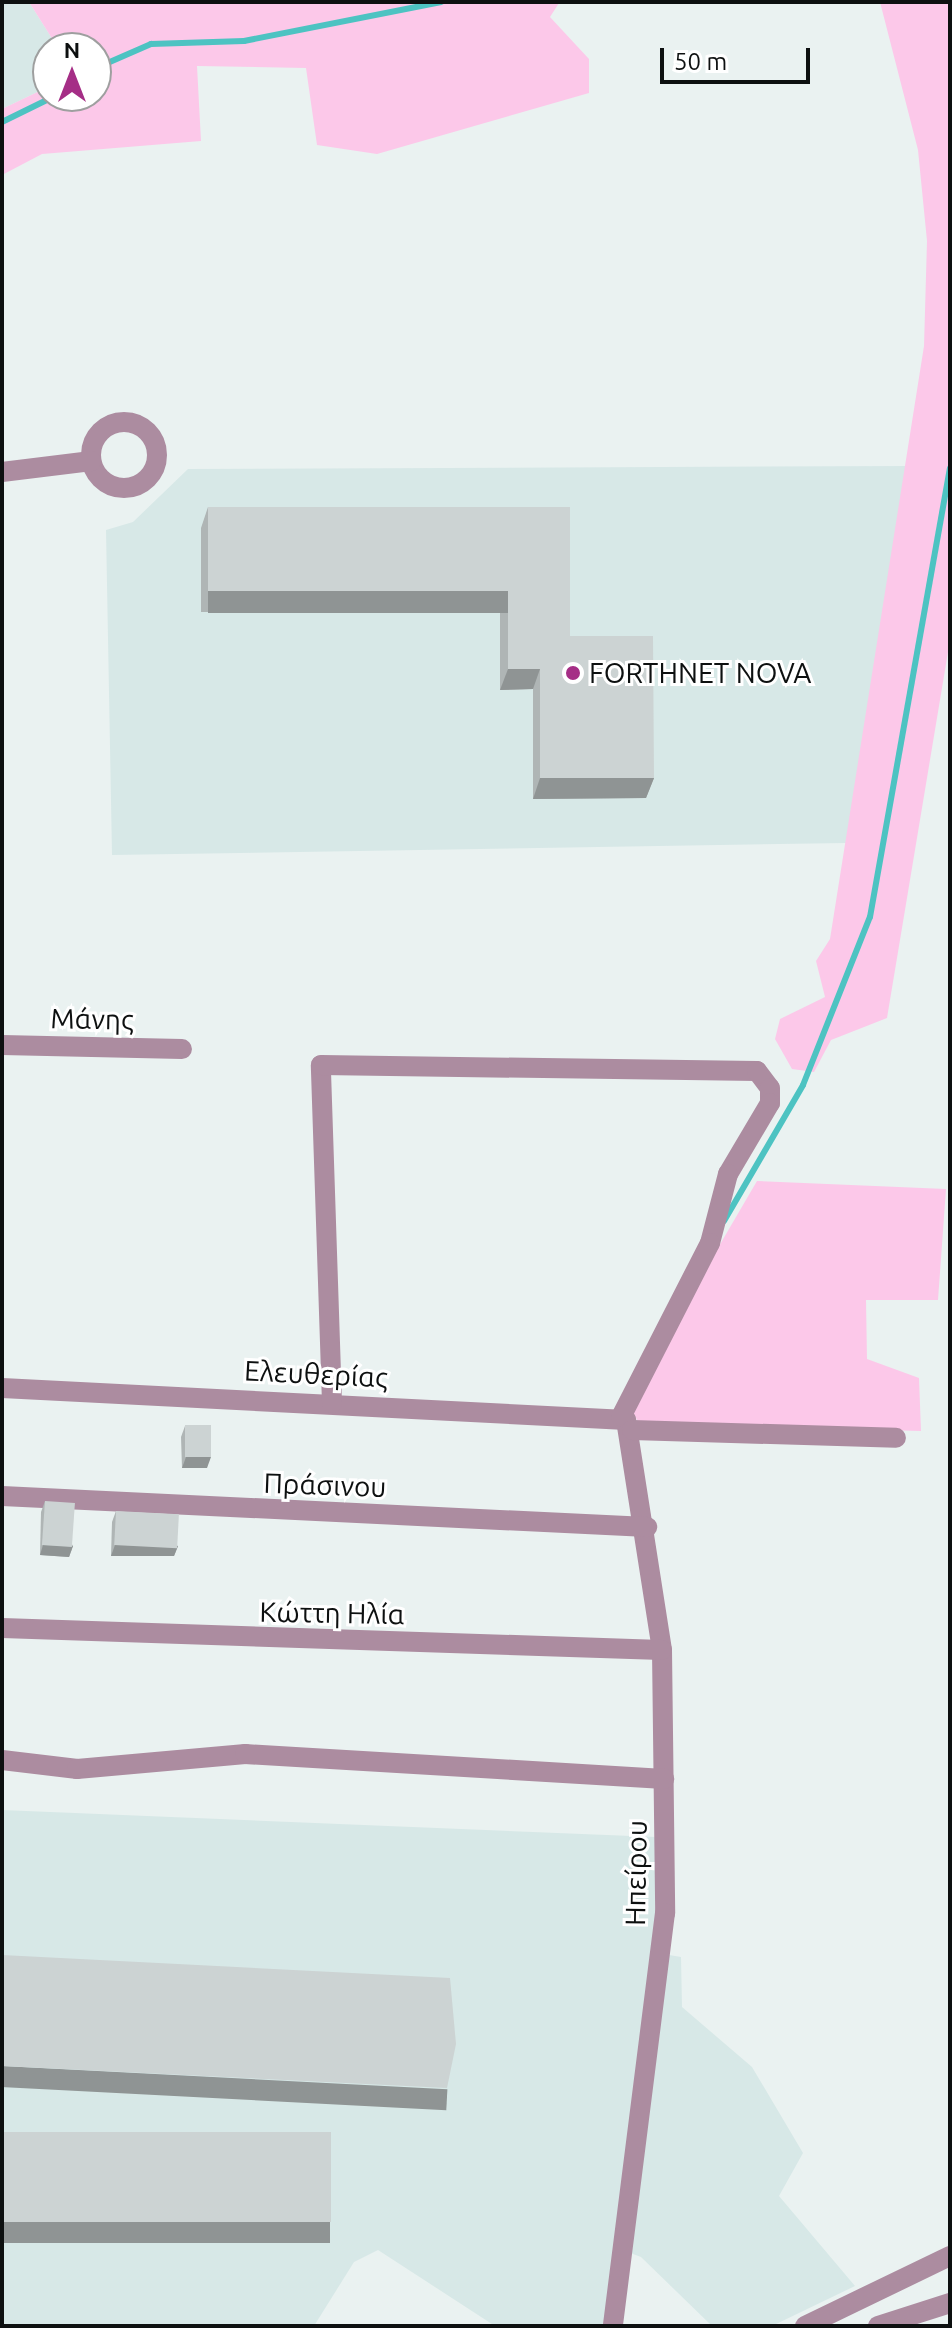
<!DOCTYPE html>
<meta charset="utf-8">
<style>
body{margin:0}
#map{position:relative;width:952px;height:2328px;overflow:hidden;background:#eaf2f1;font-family:Ubuntu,sans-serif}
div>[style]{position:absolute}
.built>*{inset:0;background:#d7e8e7}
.green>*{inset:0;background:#fcc8e9}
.stream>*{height:6px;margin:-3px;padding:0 3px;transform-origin:3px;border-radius:3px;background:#4dc3c2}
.minor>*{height:20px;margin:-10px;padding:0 10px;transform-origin:10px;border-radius:10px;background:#ac8ca0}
.minor>.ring{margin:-10px;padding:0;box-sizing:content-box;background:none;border:20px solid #ac8ca0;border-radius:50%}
.tertiary>*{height:20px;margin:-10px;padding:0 10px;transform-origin:10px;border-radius:10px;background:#ac8ca0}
.wall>*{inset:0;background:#afb5b5}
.shaded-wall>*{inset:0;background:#8f9494;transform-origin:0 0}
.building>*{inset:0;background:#ccd3d3;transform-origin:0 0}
.dots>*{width:22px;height:22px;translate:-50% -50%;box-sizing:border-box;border:4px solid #fff;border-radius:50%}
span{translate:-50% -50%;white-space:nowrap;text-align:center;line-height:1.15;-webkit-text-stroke:6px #fff;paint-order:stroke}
.poi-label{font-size:28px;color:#0d1010}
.left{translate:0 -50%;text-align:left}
.street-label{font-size:28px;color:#0d1010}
.frame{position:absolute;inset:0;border:4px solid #0d1010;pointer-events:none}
.north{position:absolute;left:32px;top:32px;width:80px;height:80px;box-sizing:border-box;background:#fff;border:2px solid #9e9f9f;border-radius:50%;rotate:0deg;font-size:22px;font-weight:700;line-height:32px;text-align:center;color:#0d1010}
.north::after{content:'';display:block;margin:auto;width:28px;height:36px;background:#a52e86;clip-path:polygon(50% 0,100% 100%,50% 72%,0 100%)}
.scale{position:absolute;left:660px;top:48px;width:150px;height:36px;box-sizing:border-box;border:4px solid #0d1010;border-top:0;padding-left:10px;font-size:24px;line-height:28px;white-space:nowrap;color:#0d1010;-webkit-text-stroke:6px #fff;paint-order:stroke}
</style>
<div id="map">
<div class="built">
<div style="clip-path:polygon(2px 2px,29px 2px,58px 48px,48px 48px,48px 87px,2px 109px)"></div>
<div style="clip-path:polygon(910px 466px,846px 843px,112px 855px,106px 530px,133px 522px,188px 469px)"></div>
<div style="clip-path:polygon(2px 1810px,656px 1837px,657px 1953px,681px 1957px,682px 2007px,752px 2067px,803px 2153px,779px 2196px,855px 2286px,772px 2326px,712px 2326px,641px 2257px,617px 2248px,606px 2326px,495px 2326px,378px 2250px,354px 2262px,314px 2326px,2px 2326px)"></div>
</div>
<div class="green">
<div style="clip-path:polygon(29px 2px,594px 2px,559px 3px,550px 17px,589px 59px,589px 93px,377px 154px,317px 145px,306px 68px,197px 66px,201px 141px,42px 154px,2px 175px,2px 109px,48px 87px,48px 96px,96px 96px,96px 48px,58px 48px)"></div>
<div style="clip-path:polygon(880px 2px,950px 2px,950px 640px,887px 1018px,831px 1040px,814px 1072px,792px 1069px,775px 1039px,780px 1019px,825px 997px,816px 961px,830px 939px,924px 346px,927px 241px,918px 150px)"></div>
<div style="clip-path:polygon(757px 1181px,946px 1189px,938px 1300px,866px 1300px,867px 1359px,919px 1378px,921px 1431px,639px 1424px,628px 1402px)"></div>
</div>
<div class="stream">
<div style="left:96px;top:68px;width:60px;rotate:-23.6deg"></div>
<div style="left:151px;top:44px;width:93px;rotate:-1.8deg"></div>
<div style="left:244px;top:41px;width:201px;rotate:-11.2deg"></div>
<div style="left:2px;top:122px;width:59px;rotate:-26.1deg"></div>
<div style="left:724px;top:1221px;width:157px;rotate:-59.8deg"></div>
<div style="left:803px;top:1085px;width:181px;rotate:-68.3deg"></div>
<div style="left:870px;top:917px;width:456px;rotate:-79.9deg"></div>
</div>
<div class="minor">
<div class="ring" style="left:91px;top:422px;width:46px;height:46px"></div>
<div style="left:2px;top:472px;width:90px;rotate:-7deg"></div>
<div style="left:2px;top:1045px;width:180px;rotate:1.3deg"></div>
<div style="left:2px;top:1388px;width:625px;rotate:2.94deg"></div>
<div style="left:626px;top:1420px;width:233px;rotate:81.1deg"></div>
<div style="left:662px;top:1650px;width:263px;rotate:89.3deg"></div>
<div style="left:665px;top:1913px;width:416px;rotate:97.2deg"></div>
<div style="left:332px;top:1403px;width:338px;rotate:-91.9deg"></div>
<div style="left:321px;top:1065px;width:436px;rotate:0.8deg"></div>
<div style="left:757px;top:1071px;width:21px;rotate:53deg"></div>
<div style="left:770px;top:1088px;width:15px;rotate:90deg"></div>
<div style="left:770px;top:1103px;width:82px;rotate:120.6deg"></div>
<div style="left:728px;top:1174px;width:71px;rotate:104.6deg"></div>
<div style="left:710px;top:1243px;width:195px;rotate:117.1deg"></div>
<div style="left:632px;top:1430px;width:264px;rotate:1.7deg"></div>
<div style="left:2px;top:1496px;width:646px;rotate:2.75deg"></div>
<div style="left:2px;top:1628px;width:660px;rotate:1.91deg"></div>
<div style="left:2px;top:1760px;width:76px;rotate:6.8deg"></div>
<div style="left:77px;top:1769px;width:169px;rotate:-5.1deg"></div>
<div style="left:245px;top:1754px;width:420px;rotate:3.4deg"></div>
<div style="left:878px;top:2326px;width:76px;rotate:-17.7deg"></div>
</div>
<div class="tertiary">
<div style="left:805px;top:2326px;width:161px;rotate:-25.8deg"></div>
</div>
<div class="wall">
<div style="clip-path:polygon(208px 507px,570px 507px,570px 636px,654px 778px,646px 798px,533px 799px,533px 689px,500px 690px,500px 611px,201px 612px,201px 528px)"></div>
<div style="clip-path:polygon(185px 1426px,207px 1468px,182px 1468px,181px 1437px)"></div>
<div style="clip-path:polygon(45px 1501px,73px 1546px,69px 1557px,40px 1555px,41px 1512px)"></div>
<div style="clip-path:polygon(116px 1511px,178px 1546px,174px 1556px,111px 1556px,112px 1522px)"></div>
</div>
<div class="shaded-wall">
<div style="left:208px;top:591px;width:300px;height:22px"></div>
<div style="clip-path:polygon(508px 669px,540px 669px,533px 689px,500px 690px)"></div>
<div style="clip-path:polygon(540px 778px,654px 778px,646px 798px,533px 799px)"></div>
<div style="clip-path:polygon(186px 1457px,211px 1457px,207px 1468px,182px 1468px)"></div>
<div style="clip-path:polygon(43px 1545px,73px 1546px,69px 1557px,40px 1555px)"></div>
<div style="clip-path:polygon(115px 1545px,178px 1546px,174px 1556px,111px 1556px)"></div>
<div style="left:2px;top:2066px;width:446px;height:21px;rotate:3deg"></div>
<div style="left:2px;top:2222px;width:328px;height:21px"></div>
</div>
<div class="building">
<div style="clip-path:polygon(208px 507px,570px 507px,570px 636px,653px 636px,654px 778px,540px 778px,540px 669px,508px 669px,508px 591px,208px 591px)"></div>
<div style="left:211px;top:1425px;width:32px;height:26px;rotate:90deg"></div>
<div style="left:45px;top:1501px;width:30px;height:44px;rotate:4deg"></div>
<div style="left:116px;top:1511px;width:63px;height:34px;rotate:3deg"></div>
<div style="clip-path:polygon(2px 1955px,450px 1978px,456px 2044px,447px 2088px,2px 2066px)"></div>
<div style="left:2px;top:2132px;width:329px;height:90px"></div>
</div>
<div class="dots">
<div style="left:573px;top:673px;background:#a52e86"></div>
</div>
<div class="poi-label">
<span class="left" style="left:589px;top:673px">FORTHNET NOVA</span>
</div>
<div class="street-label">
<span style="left:92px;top:1019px;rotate:1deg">Μάνης</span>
<span style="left:316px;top:1374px;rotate:3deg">Ελευθερίας</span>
<span style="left:325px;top:1485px;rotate:2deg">Πράσινου</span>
<span style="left:332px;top:1613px;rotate:1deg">Κώττη Ηλία</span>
<span style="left:636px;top:1873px;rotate:-89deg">Ηπείρου</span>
</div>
<div class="frame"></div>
<div class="north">N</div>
<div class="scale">50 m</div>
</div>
